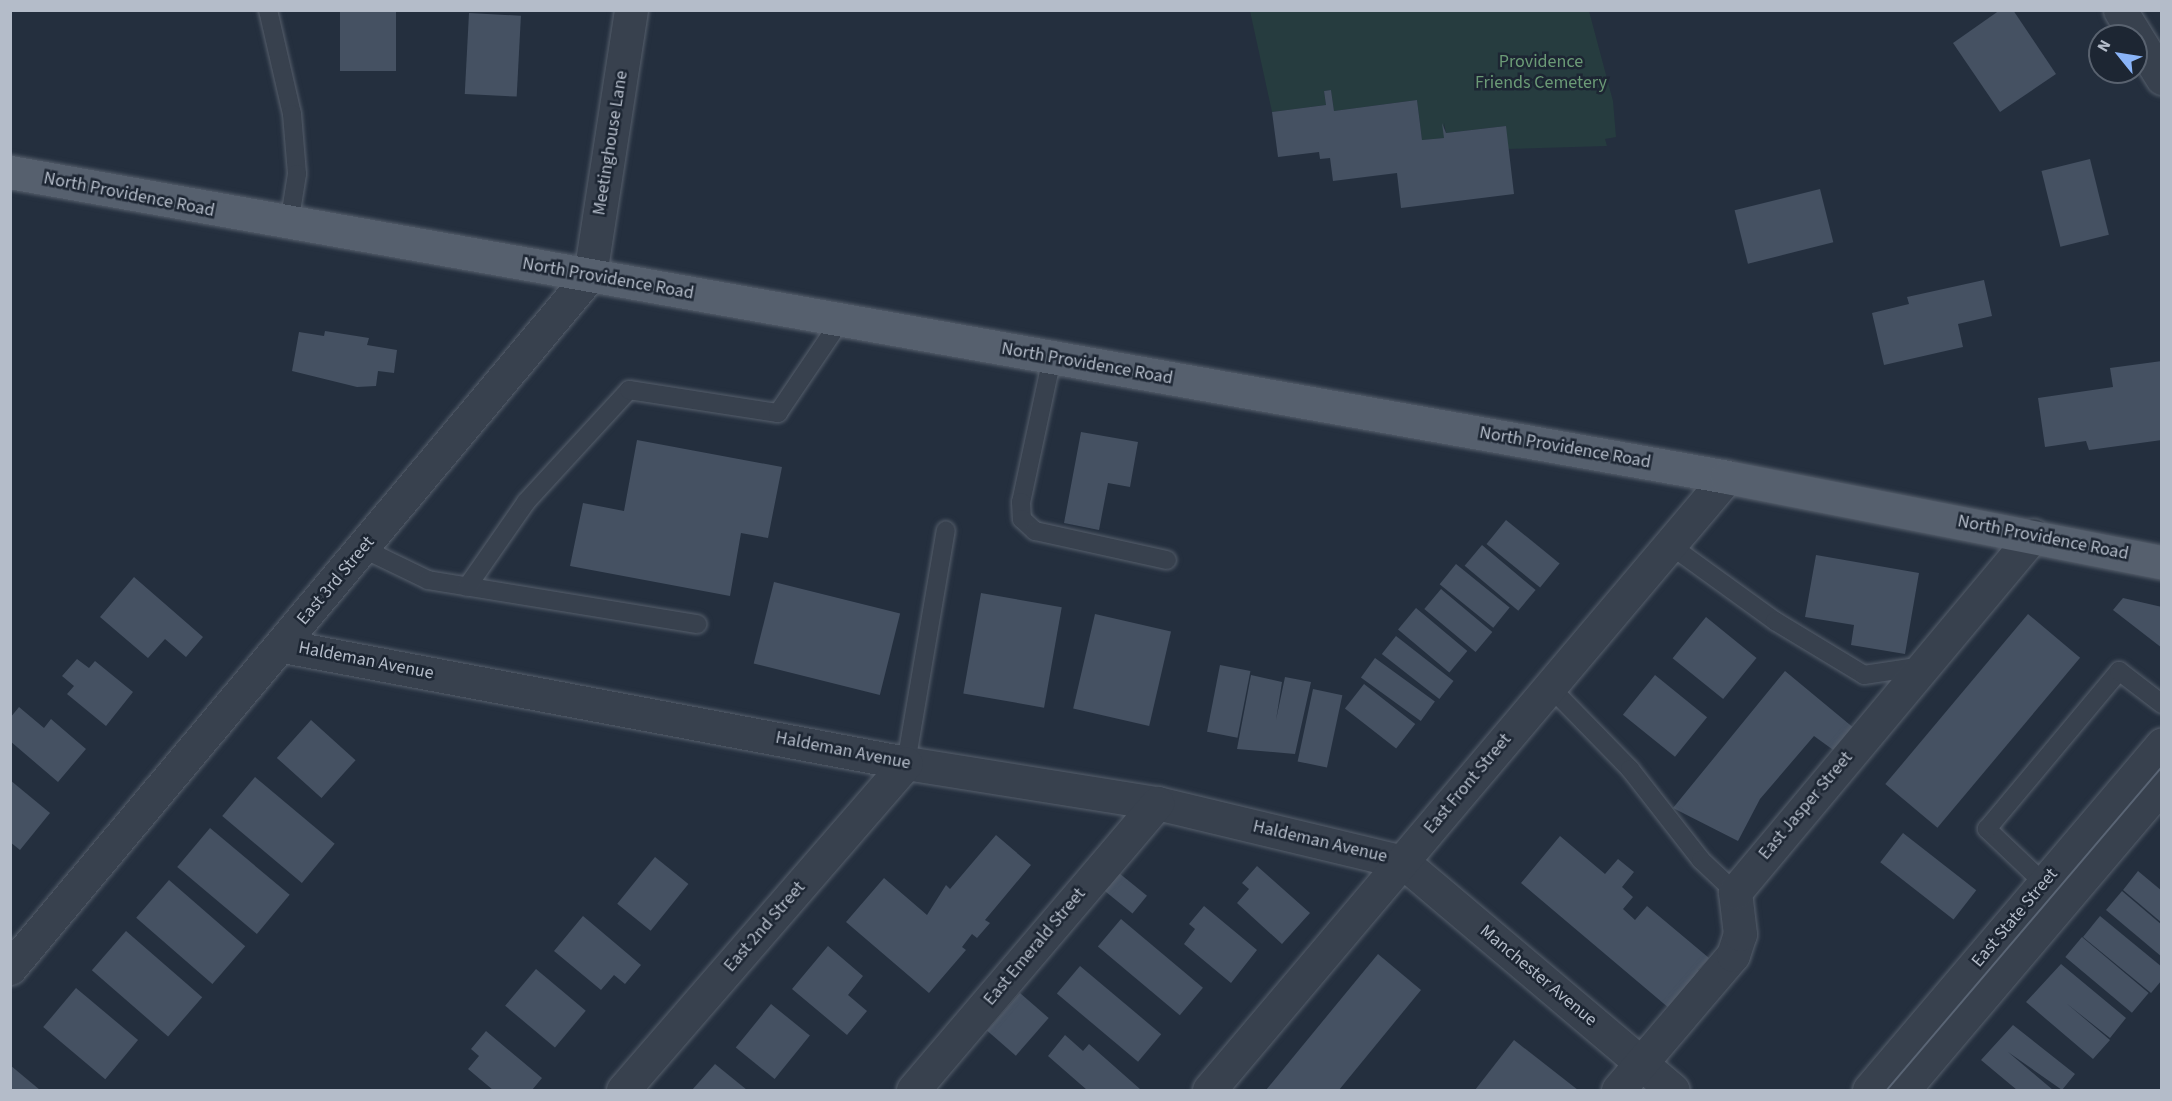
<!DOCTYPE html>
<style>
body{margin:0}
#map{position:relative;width:2172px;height:1101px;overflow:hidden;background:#242f3e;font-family:"Source Sans 3",sans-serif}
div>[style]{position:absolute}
.green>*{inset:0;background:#263c3f}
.building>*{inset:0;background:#455162;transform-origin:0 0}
.roads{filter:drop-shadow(0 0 2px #565f6c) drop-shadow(0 0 2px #565f6c)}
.lane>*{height:18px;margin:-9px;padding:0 9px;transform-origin:9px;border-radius:9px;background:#38414e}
.street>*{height:33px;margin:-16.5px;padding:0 16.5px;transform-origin:16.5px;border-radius:16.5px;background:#38414e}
.primary>*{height:33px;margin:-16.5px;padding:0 16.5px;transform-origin:16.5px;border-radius:16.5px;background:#56606e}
.tram>*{height:1.5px;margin:-0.75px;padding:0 0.75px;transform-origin:0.75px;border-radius:0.75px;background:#5a6575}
span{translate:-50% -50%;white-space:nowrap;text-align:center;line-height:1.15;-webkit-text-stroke:5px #1d2633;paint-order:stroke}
.park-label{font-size:18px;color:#6b9a76}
.street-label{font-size:18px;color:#b4bcc9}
.frame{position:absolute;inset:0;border:12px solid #b4bcc9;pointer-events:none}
.north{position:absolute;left:2088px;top:24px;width:60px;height:60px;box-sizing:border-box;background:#1d2633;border:2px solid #59626f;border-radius:50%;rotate:300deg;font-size:16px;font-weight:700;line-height:24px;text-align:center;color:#b4bcc9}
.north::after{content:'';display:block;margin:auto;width:21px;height:27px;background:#8ab4f8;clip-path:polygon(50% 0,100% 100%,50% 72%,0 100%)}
</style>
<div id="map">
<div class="green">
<div style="clip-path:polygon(1250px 11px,1589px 11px,1613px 101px,1616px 137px,1605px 139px,1607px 146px,1505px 149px,1506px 126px,1446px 133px,1444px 123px,1444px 138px,1422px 140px,1417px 100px,1334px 111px,1331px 90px,1324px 91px,1326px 105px,1272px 112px)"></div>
</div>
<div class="building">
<div style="left:340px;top:10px;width:56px;height:61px"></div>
<div style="clip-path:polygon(2000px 10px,2013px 10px,2056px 74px,2000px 112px,1953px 43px)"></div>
<div style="left:469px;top:13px;width:52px;height:81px;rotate:3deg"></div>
<div style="clip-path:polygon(1331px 90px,1334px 111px,1417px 100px,1422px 140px,1444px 138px,1442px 123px,1446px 133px,1506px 126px,1514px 194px,1401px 208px,1397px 173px,1333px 181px,1330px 158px,1320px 159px,1319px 152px,1278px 157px,1272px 112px,1326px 105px,1324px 91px)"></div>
<div style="left:2090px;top:159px;width:78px;height:50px;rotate:76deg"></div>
<div style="left:1820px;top:189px;width:55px;height:88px;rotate:76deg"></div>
<div style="clip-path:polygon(1984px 280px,1992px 316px,1958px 324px,1963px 347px,1884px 365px,1872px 313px,1909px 304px,1907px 297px)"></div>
<div style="clip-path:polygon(325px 331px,369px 338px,367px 345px,397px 350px,394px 373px,378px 371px,376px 386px,357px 387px,292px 371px,299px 332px,324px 336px)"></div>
<div style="clip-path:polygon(2162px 361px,2162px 440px,2089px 450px,2086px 441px,2045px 447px,2038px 398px,2113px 387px,2110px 368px)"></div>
<div style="clip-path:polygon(1081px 432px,1138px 442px,1130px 487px,1108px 483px,1099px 530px,1064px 523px)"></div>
<div style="clip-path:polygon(637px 440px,782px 467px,768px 538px,741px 533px,730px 596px,570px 566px,583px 503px,624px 511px)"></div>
<div style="left:1506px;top:520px;width:69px;height:31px;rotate:39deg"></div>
<div style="left:1482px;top:545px;width:70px;height:27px;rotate:40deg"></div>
<div style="clip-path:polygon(1816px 555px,1919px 573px,1905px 654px,1851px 645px,1854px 625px,1805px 617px)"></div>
<div style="left:1456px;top:564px;width:69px;height:26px;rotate:39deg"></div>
<div style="clip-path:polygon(134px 577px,203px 637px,186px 657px,165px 639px,148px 658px,100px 617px)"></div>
<div style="left:774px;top:582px;width:130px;height:84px;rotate:14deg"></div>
<div style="left:1441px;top:589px;width:67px;height:26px;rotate:40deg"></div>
<div style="left:981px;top:593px;width:82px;height:102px;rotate:10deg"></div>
<div style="clip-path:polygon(2123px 598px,2162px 607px,2162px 648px,2113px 610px)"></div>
<div style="left:1416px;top:608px;width:67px;height:28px;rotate:40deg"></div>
<div style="left:1095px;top:614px;width:78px;height:97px;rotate:13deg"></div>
<div style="left:2028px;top:614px;width:68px;height:222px;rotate:40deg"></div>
<div style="left:1706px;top:617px;width:65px;height:53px;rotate:39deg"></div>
<div style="left:1396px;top:636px;width:73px;height:23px;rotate:38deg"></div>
<div style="left:1375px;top:658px;width:74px;height:24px;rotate:36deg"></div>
<div style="clip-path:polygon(77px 659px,89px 668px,95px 661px,133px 692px,106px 726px,67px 694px,74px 686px,62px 676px)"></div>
<div style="left:1220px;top:665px;width:31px;height:68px;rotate:11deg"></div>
<div style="clip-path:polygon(1785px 671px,1855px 729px,1836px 752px,1814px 736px,1760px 799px,1738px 841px,1673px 808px)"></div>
<div style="clip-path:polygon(1251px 675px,1282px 682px,1276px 720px,1285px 677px,1311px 682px,1295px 754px,1237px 749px)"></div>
<div style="left:1655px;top:675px;width:67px;height:51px;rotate:39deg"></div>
<div style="left:1364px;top:684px;width:65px;height:31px;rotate:38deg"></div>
<div style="left:1313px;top:689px;width:30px;height:74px;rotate:12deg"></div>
<div style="clip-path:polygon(19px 707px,44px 728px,51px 719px,86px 749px,58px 782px,10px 741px,10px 718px)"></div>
<div style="left:311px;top:720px;width:60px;height:51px;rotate:42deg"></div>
<div style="left:255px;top:777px;width:104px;height:51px;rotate:40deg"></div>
<div style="clip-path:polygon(10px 780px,50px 813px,20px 850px,10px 842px)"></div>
<div style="left:210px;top:828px;width:104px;height:51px;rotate:40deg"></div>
<div style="left:1903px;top:833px;width:93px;height:37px;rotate:38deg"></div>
<div style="clip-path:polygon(996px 835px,1031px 865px,985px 920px,990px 923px,977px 938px,972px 934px,962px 947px,966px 950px,929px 993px,846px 922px,884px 878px,927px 915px,946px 885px,950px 889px)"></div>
<div style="clip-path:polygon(1560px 836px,1605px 874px,1618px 859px,1634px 872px,1622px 887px,1633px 897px,1623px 909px,1635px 920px,1647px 906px,1709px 958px,1698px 970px,1707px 977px,1676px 1014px,1521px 883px)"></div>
<div style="left:655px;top:857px;width:43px;height:60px;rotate:39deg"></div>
<div style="clip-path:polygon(1257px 866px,1310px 913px,1282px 944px,1237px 903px,1249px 889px,1242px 883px)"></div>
<div style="clip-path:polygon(2138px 871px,2162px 891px,2162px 923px,2123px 890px)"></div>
<div style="left:1119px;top:873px;width:36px;height:23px;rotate:39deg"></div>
<div style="left:169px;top:880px;width:101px;height:50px;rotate:41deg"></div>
<div style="clip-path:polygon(2122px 891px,2162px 925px,2162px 957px,2106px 910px)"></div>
<div style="clip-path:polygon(1204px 906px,1257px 950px,1231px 983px,1184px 944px,1195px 929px,1189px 924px)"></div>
<div style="clip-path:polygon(583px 916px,641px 965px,625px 984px,614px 975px,601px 990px,554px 951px)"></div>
<div style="clip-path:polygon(2100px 916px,2162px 967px,2162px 980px,2151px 993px,2083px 937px)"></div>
<div style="left:1121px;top:919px;width:107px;height:36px;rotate:40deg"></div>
<div style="left:126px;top:931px;width:101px;height:52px;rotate:41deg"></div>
<div style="left:2082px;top:937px;width:87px;height:26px;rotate:40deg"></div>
<div style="clip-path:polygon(828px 946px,863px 976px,848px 995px,867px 1011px,847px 1035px,792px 989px)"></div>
<div style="clip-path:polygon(1378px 954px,1421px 990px,1339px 1090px,1266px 1090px)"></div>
<div style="clip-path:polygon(2061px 964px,2126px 1018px,2110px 1038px,2066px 1003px,2110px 1040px,2093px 1059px,2026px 1002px)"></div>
<div style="left:1080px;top:966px;width:106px;height:36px;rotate:40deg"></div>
<div style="left:536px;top:969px;width:65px;height:48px;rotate:40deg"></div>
<div style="left:76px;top:988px;width:81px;height:51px;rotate:40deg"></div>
<div style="left:1020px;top:993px;width:38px;height:50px;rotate:41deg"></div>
<div style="left:771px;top:1004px;width:50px;height:56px;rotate:39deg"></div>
<div style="clip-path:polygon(2013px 1025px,2075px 1074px,2062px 1090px,2008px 1052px,2053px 1090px,2017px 1090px,1981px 1060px)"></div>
<div style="clip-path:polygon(486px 1031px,542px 1078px,532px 1090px,493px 1090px,468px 1069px,479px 1056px,471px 1049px)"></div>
<div style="clip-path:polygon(1065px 1035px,1083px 1051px,1089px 1044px,1140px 1089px,1087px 1090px,1048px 1056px)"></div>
<div style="clip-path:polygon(1514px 1040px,1578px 1090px,1475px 1090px)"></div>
<div style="clip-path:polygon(715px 1064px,747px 1090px,692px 1090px)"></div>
<div style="clip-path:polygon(10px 1065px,40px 1090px,10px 1090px)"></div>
</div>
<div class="roads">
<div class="lane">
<div style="left:268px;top:10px;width:107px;rotate:77deg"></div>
<div style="left:292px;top:114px;width:60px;rotate:85.2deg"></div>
<div style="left:297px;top:174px;width:51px;rotate:99.1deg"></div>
<div style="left:1052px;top:358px;width:147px;rotate:102.1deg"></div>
<div style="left:1021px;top:502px;width:17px;rotate:87deg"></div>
<div style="left:1022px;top:519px;width:18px;rotate:43deg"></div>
<div style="left:1035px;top:531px;width:135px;rotate:12.4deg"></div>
<div style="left:1670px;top:545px;width:130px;rotate:35.9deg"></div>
<div style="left:1775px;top:621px;width:104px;rotate:31.2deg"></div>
<div style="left:1864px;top:675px;width:60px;rotate:-8.7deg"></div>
<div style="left:364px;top:549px;width:71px;rotate:25.8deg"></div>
<div style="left:428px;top:580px;width:273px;rotate:9.3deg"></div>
<div style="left:467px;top:587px;width:103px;rotate:-55.2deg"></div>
<div style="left:526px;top:502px;width:152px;rotate:-47.4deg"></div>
<div style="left:629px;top:390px;width:151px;rotate:8.8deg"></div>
<div style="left:778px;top:413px;width:112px;rotate:-55.9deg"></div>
<div style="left:1550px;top:687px;width:115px;rotate:45.7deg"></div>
<div style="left:1630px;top:769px;width:115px;rotate:52deg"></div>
<div style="left:1701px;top:860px;width:47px;rotate:43.3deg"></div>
<div style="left:906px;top:763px;width:236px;rotate:-80.3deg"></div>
<div style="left:2049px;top:888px;width:86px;rotate:-136.4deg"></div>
<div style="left:1987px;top:829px;width:206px;rotate:-50.1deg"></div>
<div style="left:2119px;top:671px;width:54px;rotate:37.5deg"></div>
</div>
<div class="street">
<div style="left:2120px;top:10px;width:80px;rotate:58.3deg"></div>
<div style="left:283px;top:646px;width:634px;rotate:10.64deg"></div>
<div style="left:906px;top:763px;width:254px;rotate:9.1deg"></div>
<div style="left:1157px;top:803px;width:253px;rotate:13.5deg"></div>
<div style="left:1403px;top:862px;width:353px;rotate:40.2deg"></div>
<div style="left:10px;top:968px;width:904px;rotate:-50.07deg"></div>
<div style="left:590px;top:275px;width:268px;rotate:-81.2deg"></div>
<div style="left:623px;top:1090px;width:432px;rotate:-49.1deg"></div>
<div style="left:913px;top:1090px;width:377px;rotate:-49.6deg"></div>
<div style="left:1209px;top:1090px;width:803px;rotate:-49.8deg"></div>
<div style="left:1618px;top:1090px;width:177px;rotate:-49.6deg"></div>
<div style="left:1733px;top:955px;width:22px;rotate:-72deg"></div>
<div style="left:1740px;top:934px;width:42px;rotate:-96.8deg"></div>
<div style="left:1735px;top:892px;width:465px;rotate:-50.1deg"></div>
<div style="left:1869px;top:1090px;width:453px;rotate:-49.7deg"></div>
<div style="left:1903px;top:1090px;width:400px;rotate:-49.7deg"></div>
</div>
<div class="primary">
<div style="left:10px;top:172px;width:1744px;rotate:10.07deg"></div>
<div style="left:1727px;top:477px;width:443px;rotate:11.1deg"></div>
</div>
</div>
<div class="tram">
<div style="left:1887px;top:1090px;width:424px;rotate:-49.6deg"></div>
</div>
<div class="park-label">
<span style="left:1541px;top:73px">Providence<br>Friends Cemetery</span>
</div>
<div class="street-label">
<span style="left:611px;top:143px;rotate:-81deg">Meetinghouse Lane</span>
<span style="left:129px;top:195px;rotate:11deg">North Providence Road</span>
<span style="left:608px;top:279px;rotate:10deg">North Providence Road</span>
<span style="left:1087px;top:364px;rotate:10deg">North Providence Road</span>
<span style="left:1565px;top:448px;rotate:10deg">North Providence Road</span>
<span style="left:2043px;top:538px;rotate:11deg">North Providence Road</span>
<span style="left:336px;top:581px;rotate:-50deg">East 3rd Street</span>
<span style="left:366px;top:661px;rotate:11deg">Haldeman Avenue</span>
<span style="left:843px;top:751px;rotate:11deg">Haldeman Avenue</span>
<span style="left:1468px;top:784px;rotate:-50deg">East Front Street</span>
<span style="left:1806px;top:806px;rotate:-50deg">East Jasper Street</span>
<span style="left:1320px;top:842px;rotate:13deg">Haldeman Avenue</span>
<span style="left:2015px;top:918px;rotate:-50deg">East State Street</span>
<span style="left:765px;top:927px;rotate:-49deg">East 2nd Street</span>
<span style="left:1035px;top:947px;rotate:-50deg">East Emerald Street</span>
<span style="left:1538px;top:976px;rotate:40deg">Manchester Avenue</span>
</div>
<div class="frame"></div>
<div class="north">N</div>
</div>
